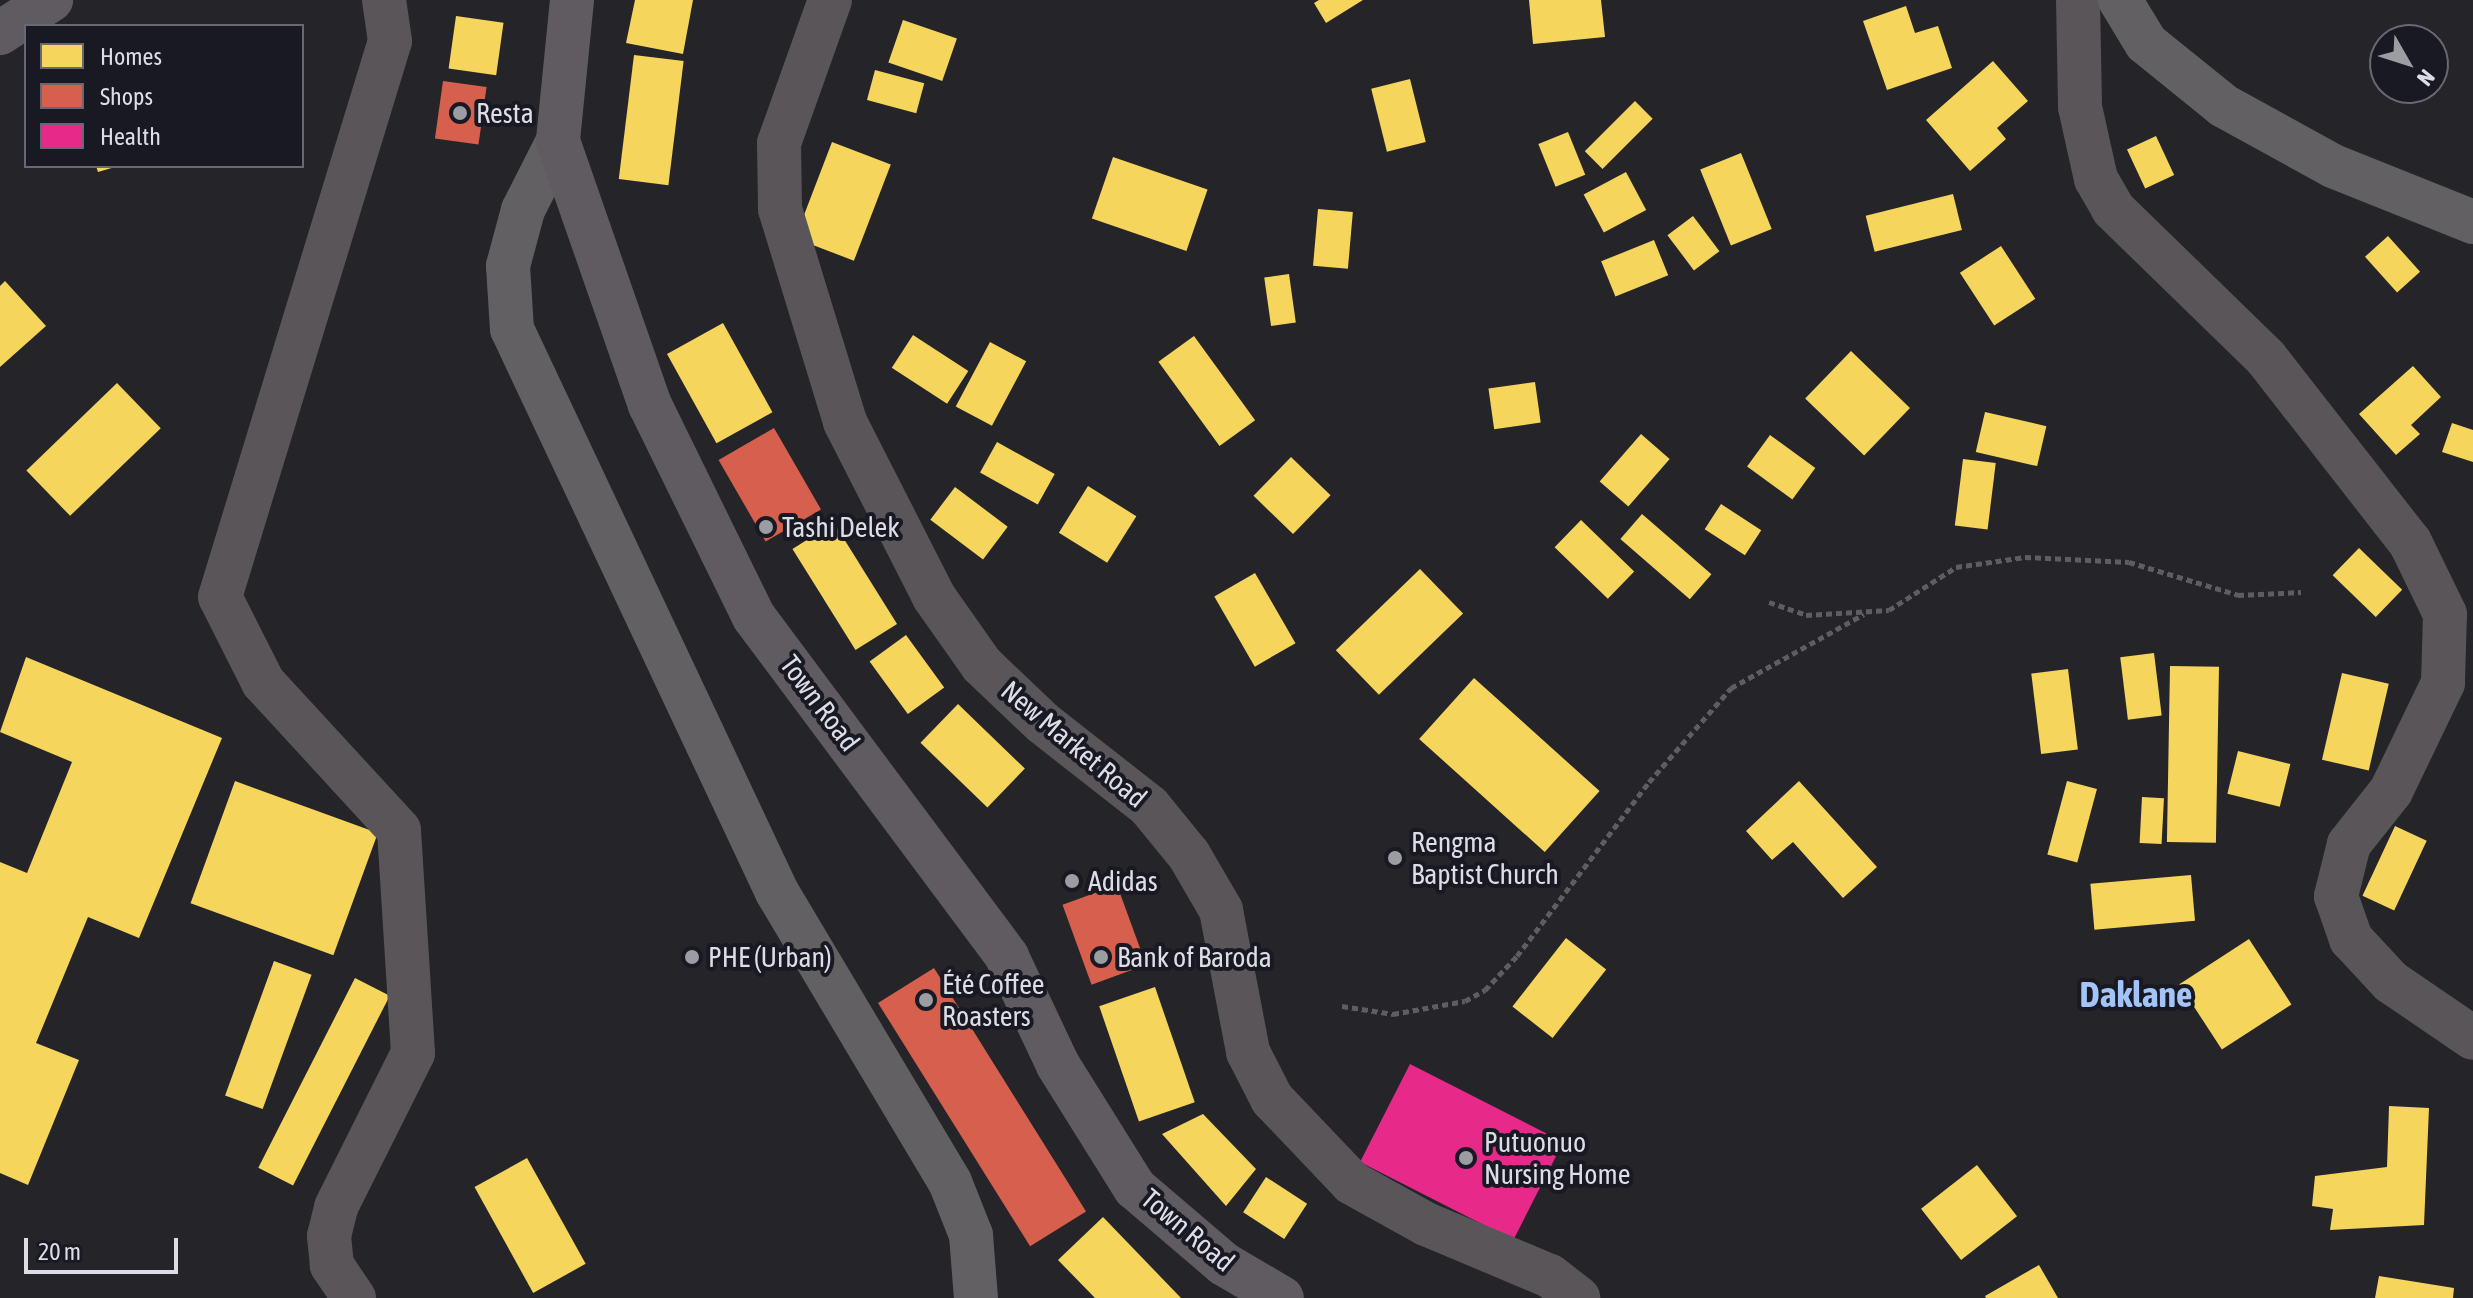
<!DOCTYPE html>
<meta charset="utf-8">
<style>
body{margin:0}
#map{position:relative;width:2473px;height:1298px;overflow:hidden;background:#242429;font-family:"Asap Condensed",sans-serif}
div>[style]{position:absolute}
.homes>*{inset:0;background:#f6d55c;transform-origin:0 0}
.shops>*{inset:0;background:#d6604d;transform-origin:0 0}
.health>*{inset:0;background:#e7298a;transform-origin:0 0}
.path>*{height:5px;margin-top:-2.5px;transform-origin:0;background:repeating-linear-gradient(90deg,#605d61 0 6px,transparent 0 10px)}
.minor>*{height:44px;margin:-22px;padding:0 22px;transform-origin:22px;border-radius:22px;background:#595559}
.major>*{height:44px;margin:-22px;padding:0 22px;transform-origin:22px;border-radius:22px;background:#636064}
.highway>*{height:44px;margin:-22px;padding:0 22px;transform-origin:22px;border-radius:22px;background:#605b61}
.dots>*{width:22px;height:22px;translate:-50% -50%;box-sizing:border-box;border:4px solid #181923;border-radius:50%}
span{translate:-50% -50%;white-space:nowrap;text-align:center;line-height:1.15;-webkit-text-stroke:8px #181923;paint-order:stroke}
.poi-label{font-size:28px;color:#dddee5}
.left{translate:0 -50%;text-align:left}
.street-label{font-size:28px;color:#dddee5}
.district-label{font-size:36px;color:#a3c4f6;font-weight:700}
.legend{position:absolute;left:24px;top:24px;width:280px;height:144px;box-sizing:border-box;background:#181923;border:2px solid #676871;margin:0;padding:10px 14px;list-style:none;font-size:24px;color:#dddee5}
.legend li{display:flex;align-items:center;gap:16px;height:40px}
.legend b{width:40px;border:2px solid #676871}
.north{position:absolute;left:2369px;top:24px;width:80px;height:80px;box-sizing:border-box;background:#181923;border:2px solid #676871;border-radius:50%;rotate:129deg;font-size:22px;font-weight:700;line-height:32px;text-align:center;color:#dddee5}
.north::after{content:'';display:block;margin:auto;width:28px;height:36px;background:#9c9da3;clip-path:polygon(50% 0,100% 100%,50% 72%,0 100%)}
.scale{position:absolute;left:24px;top:1238px;width:154px;height:36px;box-sizing:border-box;border:4px solid #dddee5;border-top:0;padding-left:10px;font-size:24px;line-height:28px;white-space:nowrap;color:#dddee5;-webkit-text-stroke:6px #181923;paint-order:stroke}
</style>
<div id="map">
<div class="homes">
<div style="clip-path:polygon(635px 0,693px 0,683px 54px,626px 43px)"></div>
<div style="clip-path:polygon(1319px 0,1363px 0,1326px 23px,1314px 3px)"></div>
<div style="clip-path:polygon(1529px 0,1601px 0,1605px 37px,1533px 44px)"></div>
<div style="clip-path:polygon(1906px 6px,1915px 33px,1938px 26px,1952px 68px,1887px 90px,1863px 21px)"></div>
<div style="left:456px;top:16px;width:48px;height:53px;rotate:8deg"></div>
<div style="left:903px;top:20px;width:57px;height:45px;rotate:19deg"></div>
<div style="left:634px;top:55px;width:50px;height:125px;rotate:7deg"></div>
<div style="clip-path:polygon(1993px 61px,2028px 101px,1997px 128px,2006px 139px,1970px 171px,1926px 120px)"></div>
<div style="left:875px;top:70px;width:51px;height:31px;rotate:15deg"></div>
<div style="left:1410px;top:79px;width:65px;height:40px;rotate:76deg"></div>
<div style="left:1635px;top:101px;width:25px;height:71px;rotate:45deg"></div>
<div style="left:1568px;top:132px;width:46px;height:32px;rotate:68deg"></div>
<div style="left:2156px;top:136px;width:43px;height:32px;rotate:65deg"></div>
<div style="left:832px;top:142px;width:63px;height:103px;rotate:21deg"></div>
<div style="left:1741px;top:153px;width:82px;height:44px;rotate:68deg"></div>
<div style="left:1113px;top:157px;width:100px;height:65px;rotate:19deg"></div>
<div style="clip-path:polygon(96px 166px,115px 166px,115px 167px,98px 172px)"></div>
<div style="left:1626px;top:172px;width:43px;height:48px;rotate:62deg"></div>
<div style="left:1953px;top:194px;width:37px;height:90px;rotate:76deg"></div>
<div style="left:1318px;top:209px;width:35px;height:57px;rotate:5deg"></div>
<div style="left:1693px;top:216px;width:44px;height:32px;rotate:53deg"></div>
<div style="left:2388px;top:236px;width:48px;height:31px;rotate:48deg"></div>
<div style="left:1654px;top:240px;width:38px;height:57px;rotate:68deg"></div>
<div style="left:2001px;top:246px;width:63px;height:49px;rotate:57deg"></div>
<div style="left:1289px;top:274px;width:49px;height:25px;rotate:82deg"></div>
<div style="clip-path:polygon(5px 281px,46px 326px,0 367px,0 286px)"></div>
<div style="left:723px;top:323px;width:102px;height:64px;rotate:61deg"></div>
<div style="left:913px;top:335px;width:66px;height:39px;rotate:33deg"></div>
<div style="left:1194px;top:336px;width:104px;height:44px;rotate:54deg"></div>
<div style="left:990px;top:342px;width:41px;height:73px;rotate:28deg"></div>
<div style="left:1851px;top:351px;width:82px;height:66px;rotate:44deg"></div>
<div style="clip-path:polygon(2413px 366px,2441px 397px,2411px 425px,2420px 434px,2396px 455px,2359px 414px)"></div>
<div style="left:1535px;top:382px;width:41px;height:47px;rotate:82deg"></div>
<div style="left:117px;top:383px;width:63px;height:126px;rotate:46deg"></div>
<div style="left:1985px;top:412px;width:63px;height:41px;rotate:13deg"></div>
<div style="clip-path:polygon(2452px 423px,2473px 430px,2473px 462px,2442px 452px)"></div>
<div style="left:1641px;top:434px;width:38px;height:63px;rotate:41deg"></div>
<div style="left:1770px;top:435px;width:56px;height:39px;rotate:36deg"></div>
<div style="left:997px;top:442px;width:66px;height:35px;rotate:29deg"></div>
<div style="left:1291px;top:457px;width:55px;height:54px;rotate:44deg"></div>
<div style="left:1963px;top:459px;width:33px;height:67px;rotate:7deg"></div>
<div style="left:1088px;top:486px;width:57px;height:55px;rotate:32deg"></div>
<div style="left:955px;top:487px;width:66px;height:41px;rotate:37deg"></div>
<div style="left:1721px;top:504px;width:48px;height:30px;rotate:33deg"></div>
<div style="left:1642px;top:514px;width:92px;height:33px;rotate:41deg"></div>
<div style="left:1581px;top:520px;width:74px;height:38px;rotate:44deg"></div>
<div style="left:834px;top:523px;width:119px;height:49px;rotate:58deg"></div>
<div style="left:2359px;top:548px;width:60px;height:38px;rotate:44deg"></div>
<div style="left:1420px;top:569px;width:62px;height:117px;rotate:46deg"></div>
<div style="left:1255px;top:573px;width:81px;height:47px;rotate:60deg"></div>
<div style="left:906px;top:635px;width:65px;height:45px;rotate:54deg"></div>
<div style="left:2154px;top:653px;width:63px;height:34px;rotate:83deg"></div>
<div style="clip-path:polygon(26px 657px,222px 738px,139px 938px,88px 917px,36px 1043px,79px 1060px,28px 1185px,0 1173px,0 862px,27px 873px,72px 762px,0 732px)"></div>
<div style="left:2170px;top:666px;width:49px;height:176px;rotate:1deg"></div>
<div style="left:2068px;top:669px;width:81px;height:37px;rotate:83deg"></div>
<div style="left:2342px;top:673px;width:48px;height:89px;rotate:13deg"></div>
<div style="left:1474px;top:678px;width:169px;height:82px;rotate:42deg"></div>
<div style="left:958px;top:704px;width:93px;height:54px;rotate:44deg"></div>
<div style="left:2238px;top:751px;width:54px;height:44px;rotate:14deg"></div>
<div style="left:235px;top:781px;width:152px;height:130px;rotate:20deg"></div>
<div style="clip-path:polygon(1799px 781px,1877px 867px,1843px 898px,1793px 842px,1772px 860px,1746px 831px)"></div>
<div style="left:2067px;top:781px;width:31px;height:76px;rotate:15deg"></div>
<div style="left:2142px;top:797px;width:22px;height:46px;rotate:3deg"></div>
<div style="left:2395px;top:826px;width:35px;height:77px;rotate:25deg"></div>
<div style="left:2191px;top:875px;width:46px;height:101px;rotate:85deg"></div>
<div style="left:1566px;top:938px;width:51px;height:87px;rotate:38deg"></div>
<div style="left:2249px;top:939px;width:78px;height:83px;rotate:57deg"></div>
<div style="left:274px;top:961px;width:40px;height:143px;rotate:20deg"></div>
<div style="left:355px;top:978px;width:39px;height:213px;rotate:27deg"></div>
<div style="left:1155px;top:987px;width:122px;height:59px;rotate:71deg"></div>
<div style="clip-path:polygon(2389px 1106px,2429px 1108px,2424px 1225px,2330px 1230px,2333px 1209px,2312px 1206px,2315px 1176px,2387px 1167px)"></div>
<div style="clip-path:polygon(1203px 1114px,1256px 1169px,1226px 1206px,1162px 1134px)"></div>
<div style="left:527px;top:1158px;width:121px;height:60px;rotate:61deg"></div>
<div style="left:1977px;top:1165px;width:65px;height:71px;rotate:52deg"></div>
<div style="left:1266px;top:1177px;width:49px;height:42px;rotate:33deg"></div>
<div style="clip-path:polygon(1103px 1217px,1181px 1298px,1095px 1298px,1058px 1260px)"></div>
<div style="clip-path:polygon(2039px 1265px,2058px 1298px,1986px 1298px,1985px 1296px)"></div>
<div style="clip-path:polygon(2379px 1276px,2454px 1288px,2453px 1298px,2375px 1298px)"></div>
</div>
<div class="shops">
<div style="left:443px;top:81px;width:44px;height:58px;rotate:8deg"></div>
<div style="left:774px;top:428px;width:94px;height:64px;rotate:60deg"></div>
<div style="left:1117px;top:885px;width:85px;height:58px;rotate:70deg"></div>
<div style="left:934px;top:968px;width:287px;height:66px;rotate:58deg"></div>
</div>
<div class="health">
<div style="left:1410px;top:1064px;width:172px;height:110px;rotate:27deg"></div>
</div>
<div class="path">
<div style="left:1769px;top:602px;width:39px;rotate:19deg"></div>
<div style="left:1806px;top:615px;width:83px;rotate:-3.4deg"></div>
<div style="left:1889px;top:610px;width:80px;rotate:-32.7deg"></div>
<div style="left:1956px;top:567px;width:70px;rotate:-8.2deg"></div>
<div style="left:2025px;top:557px;width:104px;rotate:2.8deg"></div>
<div style="left:2129px;top:562px;width:114px;rotate:16.8deg"></div>
<div style="left:2238px;top:595px;width:63px;rotate:-2.7deg"></div>
<div style="left:1342px;top:1006px;width:52px;rotate:8.9deg"></div>
<div style="left:1393px;top:1014px;width:73px;rotate:-10.2deg"></div>
<div style="left:1465px;top:1001px;width:23px;rotate:-29deg"></div>
<div style="left:1485px;top:990px;width:47px;rotate:-46.7deg"></div>
<div style="left:1517px;top:956px;width:218px;rotate:-52.8deg"></div>
<div style="left:1649px;top:782px;width:125px;rotate:-48.9deg"></div>
<div style="left:1731px;top:688px;width:152px;rotate:-29.1deg"></div>
</div>
<div class="minor">
<div style="left:830px;top:0;width:152px;rotate:109.6deg"></div>
<div style="left:779px;top:143px;width:66px;rotate:89.1deg"></div>
<div style="left:780px;top:209px;width:223px;rotate:73deg"></div>
<div style="left:845px;top:422px;width:196px;rotate:63deg"></div>
<div style="left:934px;top:597px;width:83px;rotate:54.8deg"></div>
<div style="left:982px;top:665px;width:84px;rotate:43.6deg"></div>
<div style="left:1043px;top:723px;width:135px;rotate:38.1deg"></div>
<div style="left:1149px;top:806px;width:63px;rotate:50.8deg"></div>
<div style="left:1189px;top:855px;width:64px;rotate:59.8deg"></div>
<div style="left:1221px;top:910px;width:145px;rotate:79.2deg"></div>
<div style="left:1248px;top:1052px;width:53px;rotate:62.9deg"></div>
<div style="left:1272px;top:1099px;width:116px;rotate:46.4deg"></div>
<div style="left:1352px;top:1183px;width:85px;rotate:29deg"></div>
<div style="left:1426px;top:1224px;width:134px;rotate:22.8deg"></div>
<div style="left:1550px;top:1276px;width:36px;rotate:38deg"></div>
<div style="left:2078px;top:0;width:107px;rotate:88.9deg"></div>
<div style="left:2080px;top:107px;width:74px;rotate:77.5deg"></div>
<div style="left:2096px;top:179px;width:34px;rotate:60deg"></div>
<div style="left:2113px;top:209px;width:214px;rotate:44.2deg"></div>
<div style="left:2266px;top:358px;width:234px;rotate:52deg"></div>
<div style="left:2410px;top:542px;width:80px;rotate:64.1deg"></div>
<div style="left:2445px;top:614px;width:69px;rotate:91.7deg"></div>
<div style="left:2443px;top:683px;width:120px;rotate:115.7deg"></div>
<div style="left:2391px;top:791px;width:68px;rotate:128.4deg"></div>
<div style="left:2349px;top:844px;width:54px;rotate:104deg"></div>
<div style="left:2336px;top:896px;width:46px;rotate:70.8deg"></div>
<div style="left:2351px;top:939px;width:59px;rotate:47.1deg"></div>
<div style="left:2391px;top:982px;width:99px;rotate:34.3deg"></div>
<div style="left:354px;top:1298px;width:40px;rotate:-124deg"></div>
<div style="left:332px;top:1265px;width:29px;rotate:-96deg"></div>
<div style="left:329px;top:1236px;width:30px;rotate:-76deg"></div>
<div style="left:336px;top:1207px;width:172px;rotate:-63.4deg"></div>
<div style="left:413px;top:1053px;width:223px;rotate:-93.6deg"></div>
<div style="left:399px;top:830px;width:201px;rotate:-132.6deg"></div>
<div style="left:263px;top:682px;width:95px;rotate:-116.8deg"></div>
<div style="left:220px;top:597px;width:581px;rotate:-73deg"></div>
<div style="left:390px;top:41px;width:41px;rotate:-98.3deg"></div>
</div>
<div class="major">
<div style="left:2120px;top:0;width:50px;rotate:58.8deg"></div>
<div style="left:2146px;top:43px;width:100px;rotate:38.9deg"></div>
<div style="left:2224px;top:106px;width:124px;rotate:28.8deg"></div>
<div style="left:2333px;top:166px;width:151px;rotate:21.8deg"></div>
<div style="left:558px;top:141px;width:77px;rotate:116.9deg"></div>
<div style="left:523px;top:210px;width:58px;rotate:105deg"></div>
<div style="left:508px;top:266px;width:63px;rotate:86.4deg"></div>
<div style="left:512px;top:329px;width:622px;rotate:64.79deg"></div>
<div style="left:777px;top:892px;width:338px;rotate:59.2deg"></div>
<div style="left:950px;top:1182px;width:57px;rotate:68.4deg"></div>
<div style="left:971px;top:1235px;width:63px;rotate:85.5deg"></div>
</div>
<div class="highway">
<div style="left:572px;top:0;width:142px;rotate:95.7deg"></div>
<div style="left:558px;top:141px;width:280px;rotate:70.8deg"></div>
<div style="left:650px;top:405px;width:236px;rotate:63.9deg"></div>
<div style="left:754px;top:617px;width:424px;rotate:53.3deg"></div>
<div style="left:1007px;top:957px;width:119px;rotate:64.7deg"></div>
<div style="left:1058px;top:1065px;width:145px;rotate:58deg"></div>
<div style="left:1135px;top:1188px;width:117px;rotate:40.5deg"></div>
<div style="left:1224px;top:1264px;width:67px;rotate:30.4deg"></div>
<div style="left:0;top:33px;width:61px;rotate:-32.9deg"></div>
</div>
<div class="dots">
<div style="left:460px;top:113px;background:#9c9da3"></div>
<div style="left:766px;top:527px;background:#9c9da3"></div>
<div style="left:1395px;top:858px;background:#9c9da3"></div>
<div style="left:1072px;top:881px;background:#9c9da3"></div>
<div style="left:692px;top:957px;background:#9c9da3"></div>
<div style="left:1101px;top:957px;background:#9c9da3"></div>
<div style="left:926px;top:1000px;background:#9c9da3"></div>
<div style="left:1466px;top:1158px;background:#9c9da3"></div>
</div>
<div class="poi-label">
<span class="left" style="left:476px;top:113px">Resta</span>
<span class="left" style="left:782px;top:527px">Tashi Delek</span>
<span class="left" style="left:1411px;top:858px">Rengma<br>Baptist Church</span>
<span class="left" style="left:1088px;top:881px">Adidas</span>
<span class="left" style="left:708px;top:957px">PHE (Urban)</span>
<span class="left" style="left:1117px;top:957px">Bank of Baroda</span>
<span class="left" style="left:942px;top:1000px">Été Coffee<br>Roasters</span>
<span class="left" style="left:1484px;top:1158px">Putuonuo<br>Nursing Home</span>
</div>
<div class="street-label">
<span style="left:820px;top:703px;rotate:53deg">Town Road</span>
<span style="left:1074px;top:744px;rotate:40deg">New Market Road</span>
<span style="left:1188px;top:1230px;rotate:40deg">Town Road</span>
</div>
<div class="district-label">
<span style="left:2136px;top:995px">Daklane</span>
</div>
<ul class="legend">
<li><b style="height:22px;background:#f6d55c"></b>Homes</li>
<li><b style="height:22px;background:#d6604d"></b>Shops</li>
<li><b style="height:22px;background:#e7298a"></b>Health</li>
</ul>
<div class="north">N</div>
<div class="scale">20 m</div>
</div>
